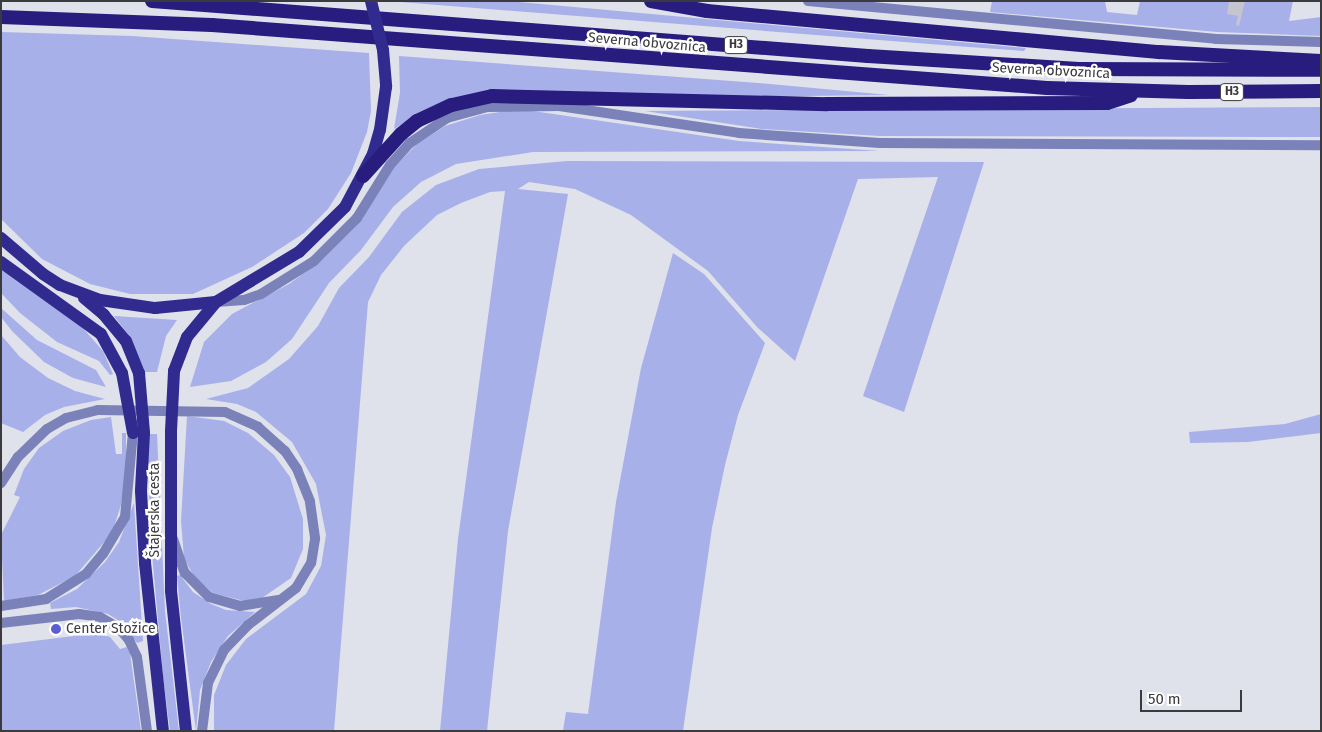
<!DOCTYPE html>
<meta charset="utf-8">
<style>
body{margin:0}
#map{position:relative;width:1322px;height:732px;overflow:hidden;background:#dfe1eb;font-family:"Fira Sans",sans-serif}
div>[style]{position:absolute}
.green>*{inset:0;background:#a8b0e9}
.building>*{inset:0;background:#c4c5cf}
.minor>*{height:10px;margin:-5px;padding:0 5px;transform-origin:5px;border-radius:5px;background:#7b82ba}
.tertiary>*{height:10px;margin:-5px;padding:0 5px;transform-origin:5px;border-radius:5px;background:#7b82ba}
.primary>*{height:12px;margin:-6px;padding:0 6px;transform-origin:6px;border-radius:6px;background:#312b8f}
.trunk>*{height:14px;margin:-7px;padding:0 7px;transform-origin:7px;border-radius:7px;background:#281c7e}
.primary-bridge>*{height:12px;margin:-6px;padding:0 6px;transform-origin:6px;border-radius:6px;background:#312b8f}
.dots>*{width:14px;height:14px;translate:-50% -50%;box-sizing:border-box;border:2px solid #fff;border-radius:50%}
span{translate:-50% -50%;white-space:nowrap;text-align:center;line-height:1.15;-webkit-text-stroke:5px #fff;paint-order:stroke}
.shield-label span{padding:1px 4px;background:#fff;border:1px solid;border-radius:4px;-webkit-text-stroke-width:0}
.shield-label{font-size:12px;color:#3b3b3f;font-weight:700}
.street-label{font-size:14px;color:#3b3b3f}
.poi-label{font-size:14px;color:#3b3b3f}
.left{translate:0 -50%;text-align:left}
.frame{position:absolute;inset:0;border:2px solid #3b3b3f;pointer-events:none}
.scale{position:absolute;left:1140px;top:690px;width:102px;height:22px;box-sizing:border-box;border:2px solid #3b3b3f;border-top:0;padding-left:6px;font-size:15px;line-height:18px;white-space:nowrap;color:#3b3b3f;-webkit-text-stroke:4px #fff;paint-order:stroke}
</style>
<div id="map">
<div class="green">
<div style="clip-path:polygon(388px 1px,508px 1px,1026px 48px,1024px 51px,955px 46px)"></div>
<div style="clip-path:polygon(992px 1px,1105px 1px,1107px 12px,1137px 15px,1140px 1px,1293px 1px,1289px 21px,1321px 17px,1321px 36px,1217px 32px,990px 12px)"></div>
<div style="clip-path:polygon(1px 32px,132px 36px,369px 53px,371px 111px,367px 132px,351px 173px,328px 209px,304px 233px,252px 267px,193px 294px,130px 294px,90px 284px,42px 259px,1px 219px)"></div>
<div style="clip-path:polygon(399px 56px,758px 83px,889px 95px,722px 97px,484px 91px,433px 106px,394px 129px,400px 93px)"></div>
<div style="clip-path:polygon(1321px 107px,1321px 137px,880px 136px,762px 129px,645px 111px)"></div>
<div style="clip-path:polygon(519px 109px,739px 141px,880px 151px,533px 152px,456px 164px,421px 182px,393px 207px,361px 250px,329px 283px,292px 339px,266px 362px,231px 381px,190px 387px,204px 342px,232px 314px,289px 284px,322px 260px,356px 226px,393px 168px,417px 144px,445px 126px,480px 115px)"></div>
<div style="clip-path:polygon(567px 161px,984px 162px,904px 412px,863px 396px,938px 177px,858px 179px,795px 361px,758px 328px,708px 271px,631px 215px,575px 189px,529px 182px,518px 189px,568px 194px,508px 531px,487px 731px,440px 731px,458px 539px,505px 191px,490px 192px,461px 203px,437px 215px,404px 246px,381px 275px,368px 302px,334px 731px,214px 731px,214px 695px,226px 665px,246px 639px,306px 594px,321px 566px,326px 535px,316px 484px,292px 442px,256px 412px,237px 404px,206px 399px,248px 388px,289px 359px,318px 326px,339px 288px,369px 257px,402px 212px,436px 185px,479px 169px)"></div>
<div style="clip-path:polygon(673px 253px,704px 274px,765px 343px,738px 415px,725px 465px,712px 528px,683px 731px,563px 731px,566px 712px,588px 714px,616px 502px,641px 368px)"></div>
<div style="clip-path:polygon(1px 268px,81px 326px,103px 351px,113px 374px,110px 375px,99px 361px,57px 342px,20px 313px,1px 293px)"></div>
<div style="clip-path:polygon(1px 308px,37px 340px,96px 370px,106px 387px,73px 378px,44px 362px,12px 331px,1px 317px)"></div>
<div style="clip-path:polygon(114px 316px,177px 320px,166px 336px,157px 372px,145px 372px,130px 337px)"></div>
<div style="clip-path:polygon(1px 335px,20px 357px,48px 378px,75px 391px,105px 399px,64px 407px,45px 415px,23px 432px,1px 423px)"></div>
<div style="clip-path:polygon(1321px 414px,1321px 433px,1248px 442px,1190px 443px,1189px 432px,1285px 424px)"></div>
<div style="clip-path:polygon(187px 416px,224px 421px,248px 433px,274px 455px,290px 477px,303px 519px,303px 549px,291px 578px,262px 598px,244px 601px,213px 593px,193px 575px,184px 558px,181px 521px)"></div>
<div style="clip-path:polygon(111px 417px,116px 454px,122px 454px,122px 433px,126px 433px,126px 468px,121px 505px,112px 533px,75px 576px,38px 595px,4px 601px,1px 535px,20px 497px,14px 495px,24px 469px,39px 448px,63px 431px,91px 420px)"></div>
<div style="clip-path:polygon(147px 434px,157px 434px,165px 611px,179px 731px,170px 731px,163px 676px,151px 543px)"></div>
<div style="clip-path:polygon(134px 503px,143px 641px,137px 643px,121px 622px,108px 614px,76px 607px,51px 609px,50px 603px,77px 589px,105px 562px,119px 542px)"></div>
<div style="clip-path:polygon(180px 575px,193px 592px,211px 604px,226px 610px,255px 612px,228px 636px,211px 662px,200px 690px,196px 731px,181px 618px,177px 576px)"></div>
<div style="clip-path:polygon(98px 633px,110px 637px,120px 649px,127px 647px,130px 653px,141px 731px,1px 731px,1px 645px)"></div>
</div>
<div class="building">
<div style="clip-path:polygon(1229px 1px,1245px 1px,1239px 26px,1236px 25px,1238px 16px,1227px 14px)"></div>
</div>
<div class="minor">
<div style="left:1px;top:483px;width:31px;rotate:-57deg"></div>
<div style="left:18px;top:457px;width:40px;rotate:-44deg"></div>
<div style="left:47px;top:429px;width:22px;rotate:-30deg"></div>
<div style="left:66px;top:418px;width:33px;rotate:-14deg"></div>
<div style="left:98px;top:410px;width:127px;rotate:0.9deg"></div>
<div style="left:225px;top:412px;width:36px;rotate:24deg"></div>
<div style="left:258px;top:427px;width:36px;rotate:42deg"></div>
<div style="left:285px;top:451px;width:22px;rotate:56deg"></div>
<div style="left:297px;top:469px;width:35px;rotate:68deg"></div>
<div style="left:310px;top:502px;width:37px;rotate:82deg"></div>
<div style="left:315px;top:539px;width:24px;rotate:99deg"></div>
<div style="left:311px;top:563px;width:29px;rotate:121deg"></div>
<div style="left:296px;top:588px;width:61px;rotate:142.4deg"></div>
<div style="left:248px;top:625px;width:35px;rotate:134deg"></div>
<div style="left:224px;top:650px;width:37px;rotate:116deg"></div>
<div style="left:208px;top:683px;width:48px;rotate:97.1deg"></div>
<div style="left:173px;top:539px;width:36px;rotate:71deg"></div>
<div style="left:185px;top:573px;width:34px;rotate:45deg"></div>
<div style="left:209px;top:597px;width:32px;rotate:16deg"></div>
<div style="left:240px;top:606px;width:39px;rotate:-9deg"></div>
<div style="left:1px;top:606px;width:46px;rotate:-8.8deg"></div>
<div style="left:46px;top:599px;width:47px;rotate:-32deg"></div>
<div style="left:86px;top:574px;width:26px;rotate:-50deg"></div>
<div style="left:103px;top:554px;width:43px;rotate:-59.3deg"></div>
<div style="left:125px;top:517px;width:84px;rotate:-84.6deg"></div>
<div style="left:1px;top:623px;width:79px;rotate:-6.6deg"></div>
<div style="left:79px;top:614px;width:21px;rotate:8deg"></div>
<div style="left:100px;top:617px;width:22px;rotate:30deg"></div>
<div style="left:119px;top:628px;width:16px;rotate:50deg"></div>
<div style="left:129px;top:640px;width:19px;rotate:65deg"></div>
<div style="left:137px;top:657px;width:75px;rotate:82.3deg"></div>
</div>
<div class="tertiary">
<div style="left:808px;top:1px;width:410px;rotate:5.3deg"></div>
<div style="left:1216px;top:39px;width:105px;rotate:1.6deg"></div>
<div style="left:216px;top:302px;width:28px;rotate:-4deg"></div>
<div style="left:244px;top:300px;width:18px;rotate:-19deg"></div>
<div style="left:261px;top:294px;width:62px;rotate:-31.9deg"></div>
<div style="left:314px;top:261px;width:61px;rotate:-45deg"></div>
<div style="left:357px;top:218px;width:62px;rotate:-58.1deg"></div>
<div style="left:390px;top:165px;width:30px;rotate:-48deg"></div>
<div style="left:410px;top:143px;width:45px;rotate:-34deg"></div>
<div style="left:447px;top:118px;width:41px;rotate:-15.4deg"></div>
<div style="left:487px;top:107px;width:72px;rotate:-0.8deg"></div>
<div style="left:559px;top:106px;width:182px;rotate:8.5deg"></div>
<div style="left:739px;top:133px;width:141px;rotate:4.1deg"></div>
<div style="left:880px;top:143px;width:441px;rotate:0.3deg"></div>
</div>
<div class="primary">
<div style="left:1px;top:238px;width:55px;rotate:40.6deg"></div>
<div style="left:43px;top:274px;width:20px;rotate:33deg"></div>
<div style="left:60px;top:285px;width:43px;rotate:20.6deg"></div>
<div style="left:100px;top:300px;width:56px;rotate:8.3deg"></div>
<div style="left:155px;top:308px;width:61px;rotate:-5.6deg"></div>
<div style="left:216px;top:302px;width:97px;rotate:-31.1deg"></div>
<div style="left:299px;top:252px;width:64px;rotate:-44.4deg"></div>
<div style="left:345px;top:207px;width:60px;rotate:-62.2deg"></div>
<div style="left:373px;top:154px;width:25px;rotate:-74deg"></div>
<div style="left:380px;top:130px;width:43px;rotate:-82.1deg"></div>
<div style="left:1px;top:262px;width:123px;rotate:35.8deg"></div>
<div style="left:101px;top:334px;width:44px;rotate:61.7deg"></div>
<div style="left:84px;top:298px;width:26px;rotate:40deg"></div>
<div style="left:104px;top:315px;width:34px;rotate:50deg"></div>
<div style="left:126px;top:341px;width:35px;rotate:68deg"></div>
<div style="left:174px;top:371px;width:36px;rotate:-69deg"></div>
<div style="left:187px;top:337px;width:45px;rotate:-50.4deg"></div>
<div style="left:171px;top:431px;width:160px;rotate:90deg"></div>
<div style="left:171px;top:591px;width:141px;rotate:83.9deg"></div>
<div style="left:144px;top:433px;width:58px;rotate:93deg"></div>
<div style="left:141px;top:491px;width:72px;rotate:86.8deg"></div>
<div style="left:145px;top:563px;width:169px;rotate:83.9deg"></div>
</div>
<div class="trunk">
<div style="left:152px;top:1px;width:718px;rotate:4.39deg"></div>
<div style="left:868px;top:56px;width:211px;rotate:3.5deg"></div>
<div style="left:1079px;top:69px;width:242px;rotate:0.2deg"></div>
<div style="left:651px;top:1px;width:57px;rotate:10.1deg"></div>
<div style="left:707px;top:11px;width:454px;rotate:5.2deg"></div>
<div style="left:1159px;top:52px;width:162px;rotate:3.2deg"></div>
<div style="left:1px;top:17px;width:211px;rotate:2.2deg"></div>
<div style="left:212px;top:25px;width:837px;rotate:4.31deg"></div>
<div style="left:1047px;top:88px;width:141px;rotate:1.6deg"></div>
<div style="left:1188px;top:92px;width:133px;rotate:-0.4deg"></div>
<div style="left:363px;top:176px;width:57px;rotate:-47.9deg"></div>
<div style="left:401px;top:134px;width:21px;rotate:-39deg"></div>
<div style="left:417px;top:121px;width:38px;rotate:-25deg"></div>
<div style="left:452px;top:105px;width:41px;rotate:-12.7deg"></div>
<div style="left:492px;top:96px;width:335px;rotate:1.4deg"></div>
<div style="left:827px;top:104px;width:280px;rotate:-0.2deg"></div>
<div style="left:1107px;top:103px;width:25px;rotate:-18deg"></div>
</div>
<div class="primary-bridge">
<div style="left:371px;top:1px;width:50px;rotate:76.2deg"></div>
<div style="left:383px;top:50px;width:37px;rotate:85deg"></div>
<div style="left:122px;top:373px;width:61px;rotate:79.6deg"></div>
<div style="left:139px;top:373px;width:60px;rotate:85.2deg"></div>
<div style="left:171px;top:431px;width:60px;rotate:-87.1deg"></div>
</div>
<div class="dots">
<div style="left:56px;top:629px;background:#5b5dd4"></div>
</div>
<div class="shield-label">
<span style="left:736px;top:45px">H3</span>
<span style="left:1232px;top:92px">H3</span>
</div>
<div class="street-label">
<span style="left:647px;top:43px;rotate:5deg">Severna obvoznica</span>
<span style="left:1051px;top:71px;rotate:3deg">Severna obvoznica</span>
<span style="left:155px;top:510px;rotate:-90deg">Štajerska cesta</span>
</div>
<div class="poi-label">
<span class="left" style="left:66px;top:629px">Center Stožice</span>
</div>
<div class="frame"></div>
<div class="scale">50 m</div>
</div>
